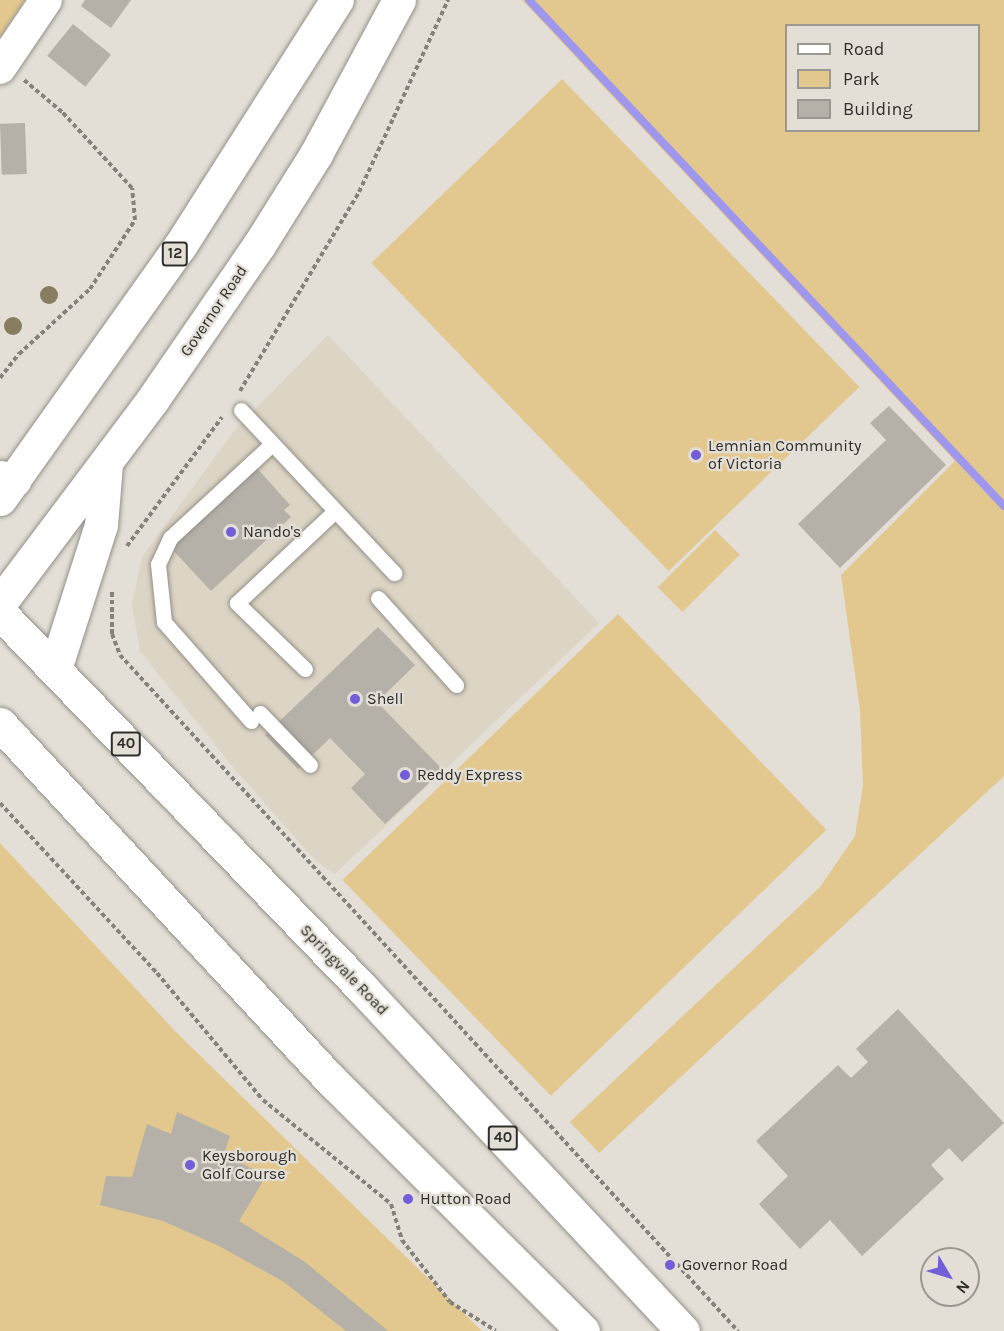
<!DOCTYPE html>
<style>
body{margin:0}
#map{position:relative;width:1004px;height:1331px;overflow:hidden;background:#e3dfd6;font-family:Karla,sans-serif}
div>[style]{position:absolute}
.built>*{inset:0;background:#dcd4c4}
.green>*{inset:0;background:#e2c78f;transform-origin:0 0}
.stream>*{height:8px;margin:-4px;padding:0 4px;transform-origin:4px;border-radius:4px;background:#9f97ed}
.building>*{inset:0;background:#b5b1a8;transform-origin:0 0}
.path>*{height:4px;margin-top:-2px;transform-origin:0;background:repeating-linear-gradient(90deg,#85827c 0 4.5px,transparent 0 7.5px)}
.roads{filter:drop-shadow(0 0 2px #949088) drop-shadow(0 0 2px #949088)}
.service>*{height:15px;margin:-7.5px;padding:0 7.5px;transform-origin:7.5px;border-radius:7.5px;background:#fff}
.minor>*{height:32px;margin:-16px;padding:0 16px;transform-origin:16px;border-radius:16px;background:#fff}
.primary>*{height:33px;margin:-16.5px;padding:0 16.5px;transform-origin:16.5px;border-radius:16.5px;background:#fff}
.trunk>*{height:33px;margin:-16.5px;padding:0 16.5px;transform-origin:16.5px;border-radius:16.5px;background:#fff}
.trees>*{width:18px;height:18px;margin:-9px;border-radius:50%;background:#887c61}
.dots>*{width:16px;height:16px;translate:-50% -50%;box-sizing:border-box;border:3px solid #e3dfd6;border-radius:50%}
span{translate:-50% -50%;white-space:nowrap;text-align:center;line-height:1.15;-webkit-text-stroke:4.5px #e3dfd6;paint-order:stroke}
.shield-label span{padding:2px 4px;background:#e3dfd6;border:2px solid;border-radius:4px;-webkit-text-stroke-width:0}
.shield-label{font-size:15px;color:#2f2e2a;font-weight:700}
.street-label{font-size:16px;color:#2f2e2a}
.poi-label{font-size:16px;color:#2f2e2a}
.left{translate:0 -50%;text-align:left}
.legend{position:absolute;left:785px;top:24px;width:195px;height:108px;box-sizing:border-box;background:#e3dfd6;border:2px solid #9b9891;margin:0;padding:8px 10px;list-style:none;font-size:18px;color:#2f2e2a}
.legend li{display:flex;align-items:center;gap:12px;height:30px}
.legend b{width:30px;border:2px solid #9b9891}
.north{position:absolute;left:920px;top:1247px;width:60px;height:60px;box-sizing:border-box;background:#e3dfd6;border:2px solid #9b9891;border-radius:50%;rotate:128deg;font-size:16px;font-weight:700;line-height:24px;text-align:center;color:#2f2e2a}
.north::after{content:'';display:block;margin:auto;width:21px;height:27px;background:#735dd8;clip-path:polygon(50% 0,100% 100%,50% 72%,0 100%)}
</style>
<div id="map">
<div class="built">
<div style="clip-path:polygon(328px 335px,599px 623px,335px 874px,316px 861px,232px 766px,140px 651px,132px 604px,142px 557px,234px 431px)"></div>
</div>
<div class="green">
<div style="clip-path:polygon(0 0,25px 0,0 37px)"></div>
<div style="clip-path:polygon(evenodd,522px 0,1004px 0,1004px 776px,599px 1153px,570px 1122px,820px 887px,855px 836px,863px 785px,860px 710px,841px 575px,955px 461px,522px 0,786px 26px,978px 26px,978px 130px,786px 130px,786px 26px)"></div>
<div style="left:562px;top:79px;width:428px;height:265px;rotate:46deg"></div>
<div style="left:715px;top:530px;width:35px;height:81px;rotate:45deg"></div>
<div style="left:618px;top:614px;width:300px;height:383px;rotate:46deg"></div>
<div style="clip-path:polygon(0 843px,176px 1032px,482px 1331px,0 1331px)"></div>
</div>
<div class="stream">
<div style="left:529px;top:0;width:694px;rotate:46.81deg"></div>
</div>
<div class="building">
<div style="clip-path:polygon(85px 0,131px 0,111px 28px,81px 6px)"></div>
<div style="left:73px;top:24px;width:49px;height:41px;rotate:39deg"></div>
<div style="left:25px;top:123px;width:51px;height:25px;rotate:88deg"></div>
<div style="clip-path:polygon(889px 406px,946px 465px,840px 568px,798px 524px,886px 440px,870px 423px)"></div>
<div style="clip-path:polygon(256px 467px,290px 505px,284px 510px,291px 517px,211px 591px,170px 547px)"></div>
<div style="clip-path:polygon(378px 627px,415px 665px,377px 702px,443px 770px,385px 824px,351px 788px,365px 774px,330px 738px,298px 769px,265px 735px)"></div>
<div style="clip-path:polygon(898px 1009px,1004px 1123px,962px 1162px,949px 1148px,931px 1165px,944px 1179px,862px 1256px,830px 1220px,800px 1249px,759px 1204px,788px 1176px,756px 1141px,838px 1065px,851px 1078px,868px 1062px,856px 1049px)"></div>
<div style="clip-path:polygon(177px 1112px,230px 1136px,224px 1154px,266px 1176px,239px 1221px,305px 1262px,388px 1331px,346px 1331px,284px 1282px,219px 1246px,163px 1221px,100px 1205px,106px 1176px,132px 1177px,147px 1124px,171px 1134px)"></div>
</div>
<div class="path">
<div style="left:0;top:378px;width:31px;rotate:-52deg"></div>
<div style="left:19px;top:354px;width:96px;rotate:-42.5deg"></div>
<div style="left:90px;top:289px;width:82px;rotate:-56.9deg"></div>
<div style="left:135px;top:220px;width:32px;rotate:-95deg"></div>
<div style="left:132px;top:188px;width:103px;rotate:-132.6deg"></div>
<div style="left:62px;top:112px;width:50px;rotate:-139.9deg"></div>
<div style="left:240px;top:391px;width:232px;rotate:-59.1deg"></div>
<div style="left:359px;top:192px;width:212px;rotate:-65.1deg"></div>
<div style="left:127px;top:546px;width:160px;rotate:-53.6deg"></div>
<div style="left:112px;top:592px;width:42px;rotate:90deg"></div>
<div style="left:112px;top:634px;width:22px;rotate:69deg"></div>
<div style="left:120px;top:655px;width:916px;rotate:47.57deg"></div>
<div style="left:0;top:803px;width:231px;rotate:47.3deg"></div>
<div style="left:157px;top:973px;width:165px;rotate:50.2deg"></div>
<div style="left:263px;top:1100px;width:165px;rotate:39.1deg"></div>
<div style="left:391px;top:1204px;width:38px;rotate:73deg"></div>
<div style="left:402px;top:1240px;width:78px;rotate:52.3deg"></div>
<div style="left:450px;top:1302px;width:54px;rotate:32.2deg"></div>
</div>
<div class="roads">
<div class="service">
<div style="left:241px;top:410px;width:224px;rotate:46.8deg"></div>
<div style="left:378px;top:598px;width:117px;rotate:48.1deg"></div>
<div style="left:305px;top:669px;width:95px;rotate:-135.9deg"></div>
<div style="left:237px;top:603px;width:134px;rotate:-43.2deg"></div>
<div style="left:260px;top:713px;width:72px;rotate:46.1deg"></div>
<div style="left:251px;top:721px;width:132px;rotate:-131.3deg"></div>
<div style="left:164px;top:622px;width:58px;rotate:-95.9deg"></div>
<div style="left:158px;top:564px;width:29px;rotate:-65deg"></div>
<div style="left:170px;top:538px;width:139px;rotate:-42.7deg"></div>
</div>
<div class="minor">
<div style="left:0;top:68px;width:82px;rotate:-55.9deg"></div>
</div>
<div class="primary">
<div style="left:0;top:499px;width:310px;rotate:-54.6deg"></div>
<div style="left:180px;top:246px;width:292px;rotate:-57.5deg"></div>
<div style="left:0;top:603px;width:255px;rotate:-53.1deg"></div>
<div style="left:153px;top:399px;width:187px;rotate:-55.5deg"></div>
<div style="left:259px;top:245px;width:107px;rotate:-57.9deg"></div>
<div style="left:316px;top:154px;width:175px;rotate:-61.7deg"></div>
</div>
<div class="trunk">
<div style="left:0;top:477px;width:15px;rotate:11deg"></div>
<div style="left:0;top:613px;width:520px;rotate:46.01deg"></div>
<div style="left:361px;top:987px;width:471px;rotate:46.9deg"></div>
<div style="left:55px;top:669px;width:151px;rotate:-72.3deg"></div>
<div style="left:101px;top:525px;width:61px;rotate:-85.3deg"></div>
<div style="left:0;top:724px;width:492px;rotate:47.1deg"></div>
<div style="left:335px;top:1084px;width:350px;rotate:44.9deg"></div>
</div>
</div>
<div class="trees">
<div style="left:49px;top:295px"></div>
<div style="left:13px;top:326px"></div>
</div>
<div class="dots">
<div style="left:696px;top:455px;background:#735dd8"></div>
<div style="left:231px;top:532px;background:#735dd8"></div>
<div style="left:355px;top:699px;background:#735dd8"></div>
<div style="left:405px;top:775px;background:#735dd8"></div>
<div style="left:190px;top:1165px;background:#735dd8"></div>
<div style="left:408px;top:1199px;background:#735dd8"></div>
<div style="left:670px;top:1265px;background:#735dd8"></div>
</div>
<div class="shield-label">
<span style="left:175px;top:254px">12</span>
<span style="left:126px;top:744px">40</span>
<span style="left:503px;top:1138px">40</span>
</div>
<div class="street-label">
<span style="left:214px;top:311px;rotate:-56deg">Governor Road</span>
<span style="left:344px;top:970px;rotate:46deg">Springvale Road</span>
</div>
<div class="poi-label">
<span class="left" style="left:708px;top:455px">Lemnian Community<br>of Victoria</span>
<span class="left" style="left:243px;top:532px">Nando's</span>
<span class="left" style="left:367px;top:699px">Shell</span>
<span class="left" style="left:417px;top:775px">Reddy Express</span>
<span class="left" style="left:202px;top:1165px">Keysborough<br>Golf Course</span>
<span class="left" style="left:420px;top:1199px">Hutton Road</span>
<span class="left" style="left:682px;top:1265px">Governor Road</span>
</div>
<ul class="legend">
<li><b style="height:8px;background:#fff"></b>Road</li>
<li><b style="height:16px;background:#e2c78f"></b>Park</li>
<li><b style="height:16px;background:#b5b1a8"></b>Building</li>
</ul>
<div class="north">N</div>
</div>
